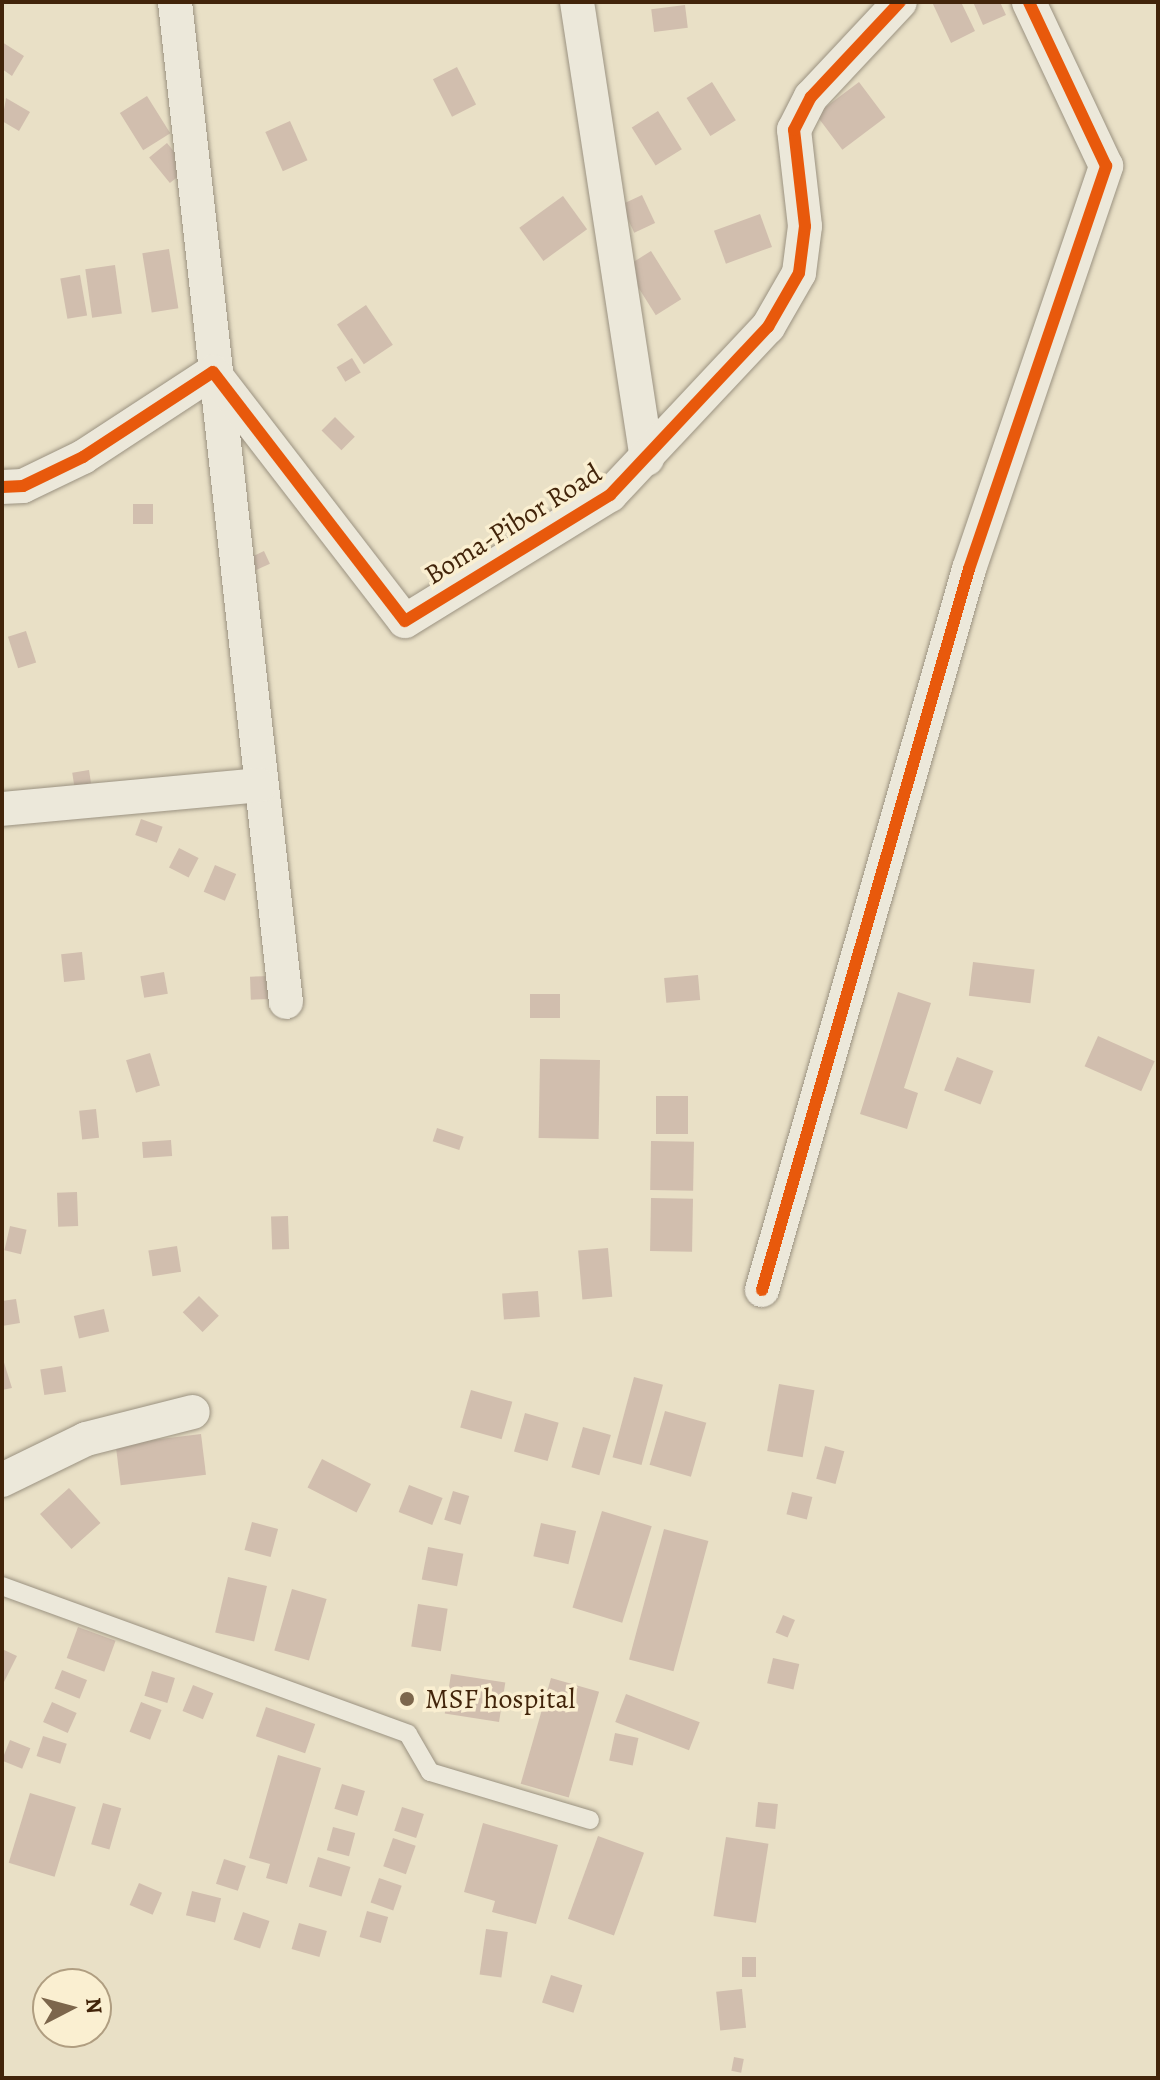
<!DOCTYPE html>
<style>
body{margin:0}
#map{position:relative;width:1160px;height:2080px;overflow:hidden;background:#e9e0c6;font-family:Alegreya,serif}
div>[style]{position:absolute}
.building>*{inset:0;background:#d1beae;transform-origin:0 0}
.roads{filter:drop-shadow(0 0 2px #9b9281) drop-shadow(0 0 2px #9b9281)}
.service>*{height:18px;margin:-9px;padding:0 9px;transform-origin:9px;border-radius:9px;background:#ece8da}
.minor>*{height:34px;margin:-17px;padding:0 17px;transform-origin:17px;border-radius:17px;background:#ece8da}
.cycleway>*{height:12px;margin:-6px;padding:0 6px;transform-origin:6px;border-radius:6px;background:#e8590c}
.dots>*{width:22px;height:22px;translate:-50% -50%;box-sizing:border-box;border:4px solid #faefd1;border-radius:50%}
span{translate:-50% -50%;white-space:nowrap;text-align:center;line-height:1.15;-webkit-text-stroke:7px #faefd1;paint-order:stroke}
.street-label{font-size:28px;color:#42240a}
.poi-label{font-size:28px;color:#42240a}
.left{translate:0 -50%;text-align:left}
.frame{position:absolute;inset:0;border:4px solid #42240a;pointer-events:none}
.north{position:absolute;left:32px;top:1968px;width:80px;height:80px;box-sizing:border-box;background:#faefd1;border:2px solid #b09e81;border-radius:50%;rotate:84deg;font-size:22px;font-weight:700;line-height:32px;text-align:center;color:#42240a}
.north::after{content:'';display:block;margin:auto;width:28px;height:36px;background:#7c664c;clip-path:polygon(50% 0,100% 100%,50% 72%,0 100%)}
</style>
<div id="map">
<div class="building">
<div style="clip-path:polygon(932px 2px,961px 2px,975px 31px,951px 43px)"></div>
<div style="clip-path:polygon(973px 2px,1000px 2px,1006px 15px,983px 25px)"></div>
<div style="left:685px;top:5px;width:23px;height:34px;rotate:83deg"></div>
<div style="clip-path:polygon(2px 42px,24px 56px,12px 76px,2px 69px)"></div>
<div style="left:457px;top:67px;width:42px;height:27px;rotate:63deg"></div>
<div style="left:712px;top:82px;width:45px;height:30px;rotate:58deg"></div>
<div style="left:859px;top:82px;width:44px;height:54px;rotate:53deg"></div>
<div style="left:147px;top:96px;width:44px;height:32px;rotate:58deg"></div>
<div style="clip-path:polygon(6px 98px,30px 112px,19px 131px,2px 121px)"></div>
<div style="left:658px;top:111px;width:45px;height:31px;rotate:58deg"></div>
<div style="left:290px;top:121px;width:43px;height:27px;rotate:66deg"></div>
<div style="left:167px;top:143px;width:33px;height:23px;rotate:51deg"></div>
<div style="left:642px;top:195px;width:31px;height:23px;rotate:65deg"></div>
<div style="left:563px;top:196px;width:41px;height:54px;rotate:54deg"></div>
<div style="left:760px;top:214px;width:35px;height:49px;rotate:70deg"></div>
<div style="left:169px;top:249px;width:60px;height:27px;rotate:81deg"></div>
<div style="left:651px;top:251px;width:57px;height:30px;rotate:58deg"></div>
<div style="left:115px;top:265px;width:49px;height:30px;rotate:82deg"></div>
<div style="left:80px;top:275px;width:41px;height:20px;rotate:80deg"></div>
<div style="left:366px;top:305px;width:48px;height:35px;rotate:56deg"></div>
<div style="left:352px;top:358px;width:17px;height:18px;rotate:59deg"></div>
<div style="left:335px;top:417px;width:28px;height:19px;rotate:45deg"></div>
<div style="left:133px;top:504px;width:20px;height:20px"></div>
<div style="left:264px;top:551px;width:14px;height:22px;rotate:65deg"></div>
<div style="left:26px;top:631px;width:33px;height:19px;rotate:72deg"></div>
<div style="left:89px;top:770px;width:25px;height:17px;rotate:81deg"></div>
<div style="left:141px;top:819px;width:23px;height:17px;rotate:20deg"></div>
<div style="left:179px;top:848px;width:22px;height:22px;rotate:27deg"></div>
<div style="left:215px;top:865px;width:23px;height:29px;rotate:23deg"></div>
<div style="left:82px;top:952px;width:28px;height:21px;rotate:84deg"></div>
<div style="left:973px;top:962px;width:62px;height:34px;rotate:7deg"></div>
<div style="left:164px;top:972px;width:22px;height:24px;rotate:80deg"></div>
<div style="left:698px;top:975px;width:25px;height:34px;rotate:85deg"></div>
<div style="left:271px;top:976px;width:23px;height:21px;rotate:88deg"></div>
<div style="clip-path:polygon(898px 992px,931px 1003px,904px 1088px,918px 1093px,907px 1129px,860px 1114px)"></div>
<div style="left:530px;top:994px;width:30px;height:24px"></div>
<div style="left:1098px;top:1036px;width:62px;height:33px;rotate:24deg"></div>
<div style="left:150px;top:1053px;width:34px;height:25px;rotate:73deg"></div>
<div style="left:957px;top:1057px;width:39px;height:36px;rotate:21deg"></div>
<div style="left:540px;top:1059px;width:60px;height:79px;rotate:1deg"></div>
<div style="left:656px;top:1096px;width:32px;height:38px"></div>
<div style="left:96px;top:1109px;width:29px;height:17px;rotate:84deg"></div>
<div style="left:437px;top:1128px;width:28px;height:14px;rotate:18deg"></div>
<div style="left:171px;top:1140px;width:16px;height:29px;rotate:86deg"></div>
<div style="left:651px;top:1141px;width:43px;height:49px;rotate:1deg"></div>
<div style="left:77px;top:1192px;width:34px;height:20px;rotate:88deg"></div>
<div style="left:651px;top:1198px;width:42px;height:53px;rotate:1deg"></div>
<div style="left:288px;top:1216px;width:33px;height:17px;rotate:88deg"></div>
<div style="left:10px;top:1226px;width:17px;height:25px;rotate:13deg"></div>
<div style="left:177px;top:1246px;width:26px;height:29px;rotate:81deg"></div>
<div style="left:608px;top:1248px;width:49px;height:30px;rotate:85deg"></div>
<div style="left:538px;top:1291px;width:26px;height:36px;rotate:86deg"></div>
<div style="left:199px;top:1296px;width:28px;height:23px;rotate:45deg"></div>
<div style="clip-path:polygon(16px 1299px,20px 1323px,2px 1326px,2px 1301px)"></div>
<div style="left:104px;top:1309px;width:23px;height:31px;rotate:77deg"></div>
<div style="clip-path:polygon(2px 1356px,12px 1388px,2px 1390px)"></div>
<div style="left:62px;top:1366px;width:26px;height:22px;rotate:81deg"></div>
<div style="left:634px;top:1377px;width:30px;height:83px;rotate:15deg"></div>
<div style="left:779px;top:1384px;width:36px;height:68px;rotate:10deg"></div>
<div style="left:471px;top:1390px;width:43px;height:39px;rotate:16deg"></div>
<div style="left:665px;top:1411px;width:43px;height:56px;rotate:16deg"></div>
<div style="left:525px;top:1413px;width:35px;height:40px;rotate:16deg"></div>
<div style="left:583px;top:1427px;width:29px;height:42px;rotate:16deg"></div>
<div style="left:201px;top:1434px;width:41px;height:86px;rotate:83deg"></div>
<div style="left:825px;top:1446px;width:20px;height:34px;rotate:15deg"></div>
<div style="left:322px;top:1459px;width:55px;height:32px;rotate:27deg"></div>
<div style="left:409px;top:1485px;width:36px;height:29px;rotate:21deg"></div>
<div style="left:69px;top:1488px;width:47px;height:39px;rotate:48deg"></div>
<div style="left:453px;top:1491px;width:17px;height:30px;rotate:17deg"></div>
<div style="left:792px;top:1492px;width:21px;height:23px;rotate:14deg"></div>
<div style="left:602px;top:1511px;width:52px;height:101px;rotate:17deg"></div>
<div style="left:252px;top:1522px;width:27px;height:29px;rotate:15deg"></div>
<div style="left:541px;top:1523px;width:36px;height:34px;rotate:13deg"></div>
<div style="left:664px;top:1529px;width:46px;height:135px;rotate:15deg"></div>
<div style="left:428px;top:1547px;width:36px;height:33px;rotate:11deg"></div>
<div style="left:228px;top:1577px;width:40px;height:57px;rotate:13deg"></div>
<div style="left:292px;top:1589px;width:36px;height:64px;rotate:16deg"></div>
<div style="left:418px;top:1604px;width:30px;height:43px;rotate:9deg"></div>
<div style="left:783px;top:1615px;width:13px;height:19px;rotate:23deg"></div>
<div style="left:78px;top:1627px;width:40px;height:33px;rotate:20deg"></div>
<div style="clip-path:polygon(2px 1649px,17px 1656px,4px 1682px,2px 1681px)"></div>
<div style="left:773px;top:1658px;width:27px;height:26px;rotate:13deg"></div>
<div style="left:62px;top:1670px;width:27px;height:20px;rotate:22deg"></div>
<div style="left:152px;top:1671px;width:24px;height:26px;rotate:17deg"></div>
<div style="left:451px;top:1674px;width:55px;height:40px;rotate:9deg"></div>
<div style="left:551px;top:1678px;width:50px;height:110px;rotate:16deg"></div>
<div style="left:193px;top:1685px;width:22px;height:28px;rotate:22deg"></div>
<div style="left:626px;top:1694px;width:79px;height:30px;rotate:21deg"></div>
<div style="left:52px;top:1702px;width:27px;height:22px;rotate:24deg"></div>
<div style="left:141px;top:1702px;width:22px;height:32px;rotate:21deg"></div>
<div style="left:266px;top:1707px;width:52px;height:31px;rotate:19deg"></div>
<div style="left:615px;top:1733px;width:24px;height:28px;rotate:12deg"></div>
<div style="left:43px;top:1736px;width:25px;height:21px;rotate:18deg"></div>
<div style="left:10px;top:1740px;width:22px;height:22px;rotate:22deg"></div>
<div style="clip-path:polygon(278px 1755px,321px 1768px,287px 1884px,266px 1878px,270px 1864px,249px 1858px)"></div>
<div style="left:342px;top:1784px;width:24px;height:26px;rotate:17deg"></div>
<div style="left:30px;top:1793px;width:48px;height:73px;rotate:17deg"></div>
<div style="left:758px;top:1802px;width:20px;height:25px;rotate:6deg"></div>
<div style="left:103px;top:1803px;width:19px;height:43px;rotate:16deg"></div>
<div style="left:402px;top:1807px;width:23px;height:25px;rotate:18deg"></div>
<div style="clip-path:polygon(483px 1823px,558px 1845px,536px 1924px,492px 1912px,495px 1901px,464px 1892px)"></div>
<div style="left:333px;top:1827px;width:23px;height:24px;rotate:15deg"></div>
<div style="left:598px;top:1836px;width:49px;height:88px;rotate:20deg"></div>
<div style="left:726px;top:1837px;width:43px;height:80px;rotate:9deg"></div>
<div style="left:393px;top:1838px;width:24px;height:30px;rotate:19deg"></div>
<div style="left:318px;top:1857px;width:34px;height:31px;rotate:17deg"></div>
<div style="left:224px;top:1859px;width:23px;height:26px;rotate:18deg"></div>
<div style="left:379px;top:1878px;width:24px;height:26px;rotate:19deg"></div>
<div style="left:139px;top:1883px;width:25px;height:24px;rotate:23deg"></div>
<div style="left:192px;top:1891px;width:30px;height:25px;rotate:14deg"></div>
<div style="left:367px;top:1911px;width:22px;height:27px;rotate:16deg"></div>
<div style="left:243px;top:1912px;width:28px;height:29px;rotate:19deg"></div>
<div style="left:299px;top:1923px;width:29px;height:27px;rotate:16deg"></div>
<div style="left:486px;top:1929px;width:22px;height:46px;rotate:8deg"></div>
<div style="left:742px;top:1957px;width:14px;height:20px"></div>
<div style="left:551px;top:1975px;width:33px;height:29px;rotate:18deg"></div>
<div style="left:742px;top:1989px;width:39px;height:26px;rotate:84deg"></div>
<div style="left:734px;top:2057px;width:10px;height:14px;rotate:11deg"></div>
</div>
<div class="roads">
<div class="service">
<div style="left:2px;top:1586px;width:432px;rotate:20deg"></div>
<div style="left:408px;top:1734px;width:44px;rotate:59.9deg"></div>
<div style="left:430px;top:1772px;width:167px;rotate:16.7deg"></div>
</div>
<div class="minor">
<div style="left:175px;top:2px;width:1006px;rotate:83.67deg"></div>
<div style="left:577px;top:2px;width:462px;rotate:81.3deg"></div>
<div style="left:2px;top:487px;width:21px;rotate:-3deg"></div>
<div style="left:23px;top:486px;width:67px;rotate:-25.8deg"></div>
<div style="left:83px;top:457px;width:155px;rotate:-33.2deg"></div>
<div style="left:213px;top:372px;width:314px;rotate:52.4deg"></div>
<div style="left:405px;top:621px;width:241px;rotate:-31.6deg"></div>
<div style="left:610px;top:495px;width:231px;rotate:-46.8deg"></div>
<div style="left:768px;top:327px;width:62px;rotate:-60.1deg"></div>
<div style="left:799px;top:273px;width:47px;rotate:-82.7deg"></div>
<div style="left:805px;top:226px;width:97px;rotate:-96.5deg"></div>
<div style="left:794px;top:130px;width:37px;rotate:-63deg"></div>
<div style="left:811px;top:97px;width:130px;rotate:-46.9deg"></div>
<div style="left:2px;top:809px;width:259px;rotate:-5.3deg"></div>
<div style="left:762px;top:1290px;width:750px;rotate:-73.98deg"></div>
<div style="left:969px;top:569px;width:426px;rotate:-71.2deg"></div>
<div style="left:1106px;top:166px;width:181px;rotate:-115.2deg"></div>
<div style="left:2px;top:1480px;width:93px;rotate:-26deg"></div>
<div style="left:86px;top:1439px;width:110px;rotate:-14.2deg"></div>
</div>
</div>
<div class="cycleway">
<div style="left:2px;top:487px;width:21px;rotate:-3deg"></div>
<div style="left:23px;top:486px;width:67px;rotate:-25.8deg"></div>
<div style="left:83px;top:457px;width:155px;rotate:-33.2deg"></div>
<div style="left:213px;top:372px;width:314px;rotate:52.4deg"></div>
<div style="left:405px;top:621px;width:241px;rotate:-31.6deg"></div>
<div style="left:610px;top:495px;width:231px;rotate:-46.8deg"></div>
<div style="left:768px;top:327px;width:62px;rotate:-60.1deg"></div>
<div style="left:799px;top:273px;width:47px;rotate:-82.7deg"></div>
<div style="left:805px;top:226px;width:97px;rotate:-96.5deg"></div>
<div style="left:794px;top:130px;width:37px;rotate:-63deg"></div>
<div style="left:811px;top:97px;width:130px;rotate:-46.9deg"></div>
<div style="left:762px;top:1290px;width:750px;rotate:-73.98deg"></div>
<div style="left:969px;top:569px;width:426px;rotate:-71.2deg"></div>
<div style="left:1106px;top:166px;width:181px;rotate:-115.2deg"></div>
</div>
<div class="dots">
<div style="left:407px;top:1699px;background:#7c664c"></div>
</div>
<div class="street-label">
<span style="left:513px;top:524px;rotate:-32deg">Boma-Pibor Road</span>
</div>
<div class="poi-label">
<span class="left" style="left:425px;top:1699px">MSF hospital</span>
</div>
<div class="frame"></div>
<div class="north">N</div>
</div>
